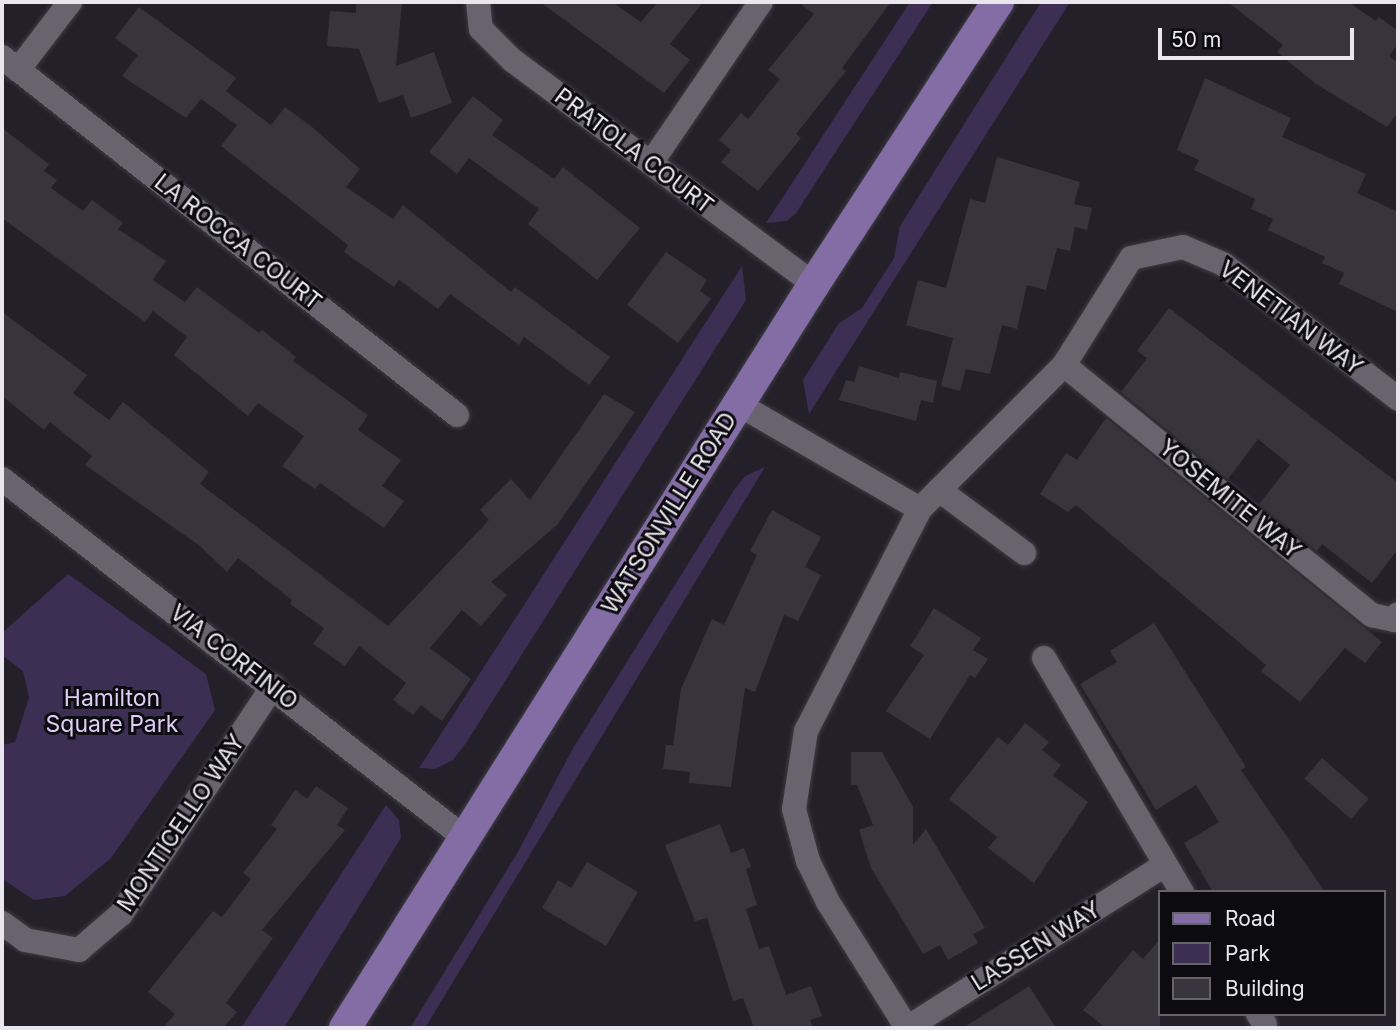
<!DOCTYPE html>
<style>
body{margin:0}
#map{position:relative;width:1400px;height:1030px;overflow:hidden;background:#232029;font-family:Inter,sans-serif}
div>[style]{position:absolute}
.green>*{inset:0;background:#3d2e53}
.building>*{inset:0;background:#37343d;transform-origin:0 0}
.roads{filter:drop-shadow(0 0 2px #3d3b42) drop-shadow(0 0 2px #3d3b42)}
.minor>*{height:24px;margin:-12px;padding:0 12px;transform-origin:12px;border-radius:12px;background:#68646f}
.major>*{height:32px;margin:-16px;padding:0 16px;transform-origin:16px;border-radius:16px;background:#846da5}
span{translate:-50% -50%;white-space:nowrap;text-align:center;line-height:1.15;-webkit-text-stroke:6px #0c0b0f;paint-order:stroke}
.street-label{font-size:23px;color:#e9e7ed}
.park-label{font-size:23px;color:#dccef5}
.frame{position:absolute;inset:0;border:4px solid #e9e7ed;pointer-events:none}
.legend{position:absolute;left:1158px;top:890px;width:228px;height:126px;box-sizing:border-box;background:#0c0b0f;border:2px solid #646368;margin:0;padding:9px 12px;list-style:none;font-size:21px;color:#e9e7ed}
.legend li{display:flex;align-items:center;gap:14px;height:35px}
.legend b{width:35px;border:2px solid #646368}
.scale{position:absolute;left:1158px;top:28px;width:196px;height:32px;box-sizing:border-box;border:4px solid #e9e7ed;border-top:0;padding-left:9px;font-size:21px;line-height:24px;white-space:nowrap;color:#e9e7ed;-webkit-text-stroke:5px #0c0b0f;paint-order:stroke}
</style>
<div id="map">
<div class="green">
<div style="clip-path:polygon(910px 2px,933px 2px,796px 213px,787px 221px,766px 223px)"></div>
<div style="clip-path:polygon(1041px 2px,1070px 2px,809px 414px,803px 380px,839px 323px,862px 308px,894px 258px,900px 226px)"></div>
<div style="clip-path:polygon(742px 266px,746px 300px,466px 743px,453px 760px,435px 769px,419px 768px)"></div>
<div style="clip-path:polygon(765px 467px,425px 1028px,410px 1028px,519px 850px,572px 750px,734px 490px,745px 476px)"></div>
<div style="clip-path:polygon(68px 574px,206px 674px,215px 710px,111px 858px,65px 896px,34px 900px,2px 879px,2px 745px,15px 742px,29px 697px,23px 671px,2px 655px,2px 633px)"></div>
<div style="clip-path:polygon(386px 805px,399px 820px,401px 838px,284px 1028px,241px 1028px)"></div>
</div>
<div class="building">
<div style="clip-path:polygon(356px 2px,402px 2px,396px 66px,434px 52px,452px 103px,411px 118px,403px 95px,379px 103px,359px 49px,327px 46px,330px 11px,356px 13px)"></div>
<div style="clip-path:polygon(540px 2px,612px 2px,641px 22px,658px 2px,703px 2px,670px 44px,690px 60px,664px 93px)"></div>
<div style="clip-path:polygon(798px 2px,891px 2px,842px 68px,846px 71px,796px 134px,801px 138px,758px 191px,721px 162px,731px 150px,719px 140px,741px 113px,748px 119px,780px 79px,768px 70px,814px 14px)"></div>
<div style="clip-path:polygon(1228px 2px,1348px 2px,1376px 21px,1379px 17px,1398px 31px,1398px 44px,1389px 56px,1398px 63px,1398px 112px,1387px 127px,1316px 84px,1277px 52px,1283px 45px)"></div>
<div style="clip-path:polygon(139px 7px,236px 78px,226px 91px,271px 125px,285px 107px,312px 127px,360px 169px,346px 187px,393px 219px,403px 205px,511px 292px,515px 287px,610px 357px,589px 385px,524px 337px,519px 345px,450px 294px,438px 309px,399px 280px,394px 287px,344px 252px,348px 245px,221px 146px,237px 125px,201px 99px,186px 118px,122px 76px,138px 55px,115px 38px)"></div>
<div style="clip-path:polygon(1205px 78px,1291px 118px,1282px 137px,1366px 174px,1357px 193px,1398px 212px,1398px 312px,1339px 284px,1344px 273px,1322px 263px,1325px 257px,1268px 230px,1273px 219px,1251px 209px,1255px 199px,1194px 170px,1199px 160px,1177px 150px)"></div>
<div style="clip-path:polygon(473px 96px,503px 120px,492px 135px,554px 179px,563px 167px,640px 228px,597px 280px,528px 224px,539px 209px,469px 158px,457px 174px,429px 152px)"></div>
<div style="clip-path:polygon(2px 128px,49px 164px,44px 171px,57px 180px,51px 188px,83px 211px,92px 200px,123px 223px,118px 229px,166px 261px,153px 280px,185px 302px,197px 287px,259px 333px,262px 330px,296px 357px,293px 361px,368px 415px,358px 430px,401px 460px,382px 486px,404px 501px,384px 528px,320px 483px,315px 489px,282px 466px,304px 436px,258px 403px,248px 416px,174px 355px,187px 337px,153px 311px,145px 322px,2px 218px)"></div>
<div style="clip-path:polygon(997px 157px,1080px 182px,1074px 204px,1092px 208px,1087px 230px,1075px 227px,1070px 251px,1057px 248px,1046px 290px,1027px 285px,1017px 329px,1002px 325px,990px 374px,966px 369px,960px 391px,941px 386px,953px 338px,906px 325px,918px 280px,946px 288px,970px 199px,985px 203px)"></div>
<div style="clip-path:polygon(666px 252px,707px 280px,700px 291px,711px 299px,678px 343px,627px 305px)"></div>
<div style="clip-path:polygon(1169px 308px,1398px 483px,1398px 549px,1372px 583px,1322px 544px,1317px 551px,1259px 504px,1290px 465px,1258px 439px,1228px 479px,1121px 392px,1147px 358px,1137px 351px)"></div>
<div style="clip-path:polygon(2px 312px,87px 375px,73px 393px,109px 420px,123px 402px,209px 472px,200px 484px,388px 626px,489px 520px,480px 510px,511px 479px,530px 500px,604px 394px,635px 412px,558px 524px,491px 582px,507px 595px,481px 626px,462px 610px,430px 648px,471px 679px,442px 721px,421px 705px,413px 715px,393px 700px,406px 683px,359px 646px,345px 666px,313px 644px,324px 628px,290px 604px,292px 600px,238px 558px,227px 572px,200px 546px,85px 465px,92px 456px,50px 422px,44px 430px,2px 396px)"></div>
<div style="clip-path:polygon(859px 366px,899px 378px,900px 372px,937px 381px,933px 403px,921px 400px,916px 421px,839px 400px,846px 380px,854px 382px)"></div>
<div style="clip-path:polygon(1106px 418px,1382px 642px,1365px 663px,1345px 648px,1300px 702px,1261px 671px,1266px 665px,1076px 505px,1068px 512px,1040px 494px,1066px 453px,1077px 460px)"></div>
<div style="clip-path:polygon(772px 510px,821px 537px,805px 567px,821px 575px,798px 621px,784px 615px,755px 692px,745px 688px,731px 787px,689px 783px,690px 772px,663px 769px,666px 745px,673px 745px,681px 689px,712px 619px,724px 625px,757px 555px,750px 551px)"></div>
<div style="clip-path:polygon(934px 608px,981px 638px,973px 650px,988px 659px,975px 678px,970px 675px,930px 739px,886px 711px,924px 655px,910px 646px)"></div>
<div style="clip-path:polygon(1154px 623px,1246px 767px,1241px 770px,1325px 892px,1213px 892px,1184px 843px,1219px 822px,1196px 785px,1156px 810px,1080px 684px,1117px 662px,1110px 651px)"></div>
<div style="clip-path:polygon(1025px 723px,1049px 742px,1042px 750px,1061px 765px,1053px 775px,1088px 802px,1034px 883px,988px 848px,997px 837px,949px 799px,998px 737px,1008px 745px)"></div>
<div style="clip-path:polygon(851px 752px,882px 752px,913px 807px,913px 845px,926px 829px,985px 928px,973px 934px,978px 943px,948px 960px,940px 945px,923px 954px,871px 868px,859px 830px,873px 825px,857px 785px,851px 785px)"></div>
<div style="left:1322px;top:758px;width:62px;height:27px;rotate:41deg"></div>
<div style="clip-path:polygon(316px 786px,348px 808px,337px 825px,345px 830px,262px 930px,273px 938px,226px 1003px,237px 1012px,223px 1028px,163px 1028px,175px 1014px,148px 992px,213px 911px,222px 917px,251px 879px,243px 873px,277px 829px,271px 825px,295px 790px,307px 799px)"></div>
<div style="clip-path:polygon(720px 824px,731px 853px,744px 848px,751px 867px,746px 869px,757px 905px,746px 909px,759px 949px,769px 946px,786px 995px,811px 986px,822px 1016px,810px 1020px,813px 1028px,754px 1028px,743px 998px,733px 1001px,707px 918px,695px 921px,665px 845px)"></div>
<div style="clip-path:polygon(587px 862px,638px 892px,606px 946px,542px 908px,558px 880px,571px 888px)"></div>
<div style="clip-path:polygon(1160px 939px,1160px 1028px,1106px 1028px,1083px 1010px,1133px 950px,1143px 959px)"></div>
<div style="clip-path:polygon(1029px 986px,1056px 1028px,963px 1028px)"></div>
</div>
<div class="roads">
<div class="minor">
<div style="left:478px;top:2px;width:27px;rotate:84deg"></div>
<div style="left:481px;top:29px;width:44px;rotate:45deg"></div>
<div style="left:512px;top:60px;width:376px;rotate:36.6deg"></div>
<div style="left:2px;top:57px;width:579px;rotate:38.2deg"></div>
<div style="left:18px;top:70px;width:86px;rotate:-52.6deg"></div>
<div style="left:651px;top:163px;width:195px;rotate:-55.7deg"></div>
<div style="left:1064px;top:365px;width:397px;rotate:39.1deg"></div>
<div style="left:1372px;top:615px;width:23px;rotate:13deg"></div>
<div style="left:1394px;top:620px;width:7px;rotate:-56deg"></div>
<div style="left:738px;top:404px;width:210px;rotate:30deg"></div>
<div style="left:2px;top:479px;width:586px;rotate:37.79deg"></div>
<div style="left:939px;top:490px;width:106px;rotate:36.5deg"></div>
<div style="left:1044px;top:658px;width:272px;rotate:59.5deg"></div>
<div style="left:2px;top:923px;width:29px;rotate:36deg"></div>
<div style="left:25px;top:940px;width:55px;rotate:10.5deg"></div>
<div style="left:79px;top:950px;width:55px;rotate:-40.6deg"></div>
<div style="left:121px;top:914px;width:274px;rotate:-56.3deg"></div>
<div style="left:1258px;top:1014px;width:12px;rotate:55deg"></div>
<div style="left:907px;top:1028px;width:149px;rotate:-122.1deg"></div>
<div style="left:828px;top:902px;width:46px;rotate:-116deg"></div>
<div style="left:808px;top:861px;width:54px;rotate:-105.1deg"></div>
<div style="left:794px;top:809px;width:79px;rotate:-81.3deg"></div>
<div style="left:806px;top:731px;width:250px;rotate:-62.8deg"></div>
<div style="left:920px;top:509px;width:204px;rotate:-45deg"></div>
<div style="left:1064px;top:365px;width:126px;rotate:-57.9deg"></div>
<div style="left:1131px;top:258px;width:53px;rotate:-11.9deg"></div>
<div style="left:1183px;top:247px;width:43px;rotate:23deg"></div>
<div style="left:1223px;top:264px;width:221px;rotate:37.6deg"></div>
<div style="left:907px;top:1028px;width:305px;rotate:-32.3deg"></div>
</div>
<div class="major">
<div style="left:345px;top:1028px;width:879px;rotate:-57.77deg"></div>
<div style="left:814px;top:284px;width:337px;rotate:-56.9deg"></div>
</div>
</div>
<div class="street-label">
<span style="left:634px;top:151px;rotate:37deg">PRATOLA COURT</span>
<span style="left:238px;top:242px;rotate:38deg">LA ROCCA COURT</span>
<span style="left:1291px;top:318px;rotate:37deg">VENETIAN WAY</span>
<span style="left:1230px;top:499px;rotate:39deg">YOSEMITE WAY</span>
<span style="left:669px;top:513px;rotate:-58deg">WATSONVILLE ROAD</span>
<span style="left:234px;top:657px;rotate:38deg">VIA CORFINIO</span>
<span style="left:181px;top:823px;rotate:-56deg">MONTICELLO WAY</span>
<span style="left:1036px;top:946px;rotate:-32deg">LASSEN WAY</span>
</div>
<div class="park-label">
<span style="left:112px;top:711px">Hamilton<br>Square Park</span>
</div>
<div class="frame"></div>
<ul class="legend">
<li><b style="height:9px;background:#846da5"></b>Road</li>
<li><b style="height:19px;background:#3d2e53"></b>Park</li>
<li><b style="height:19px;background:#37343d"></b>Building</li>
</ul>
<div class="scale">50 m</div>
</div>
